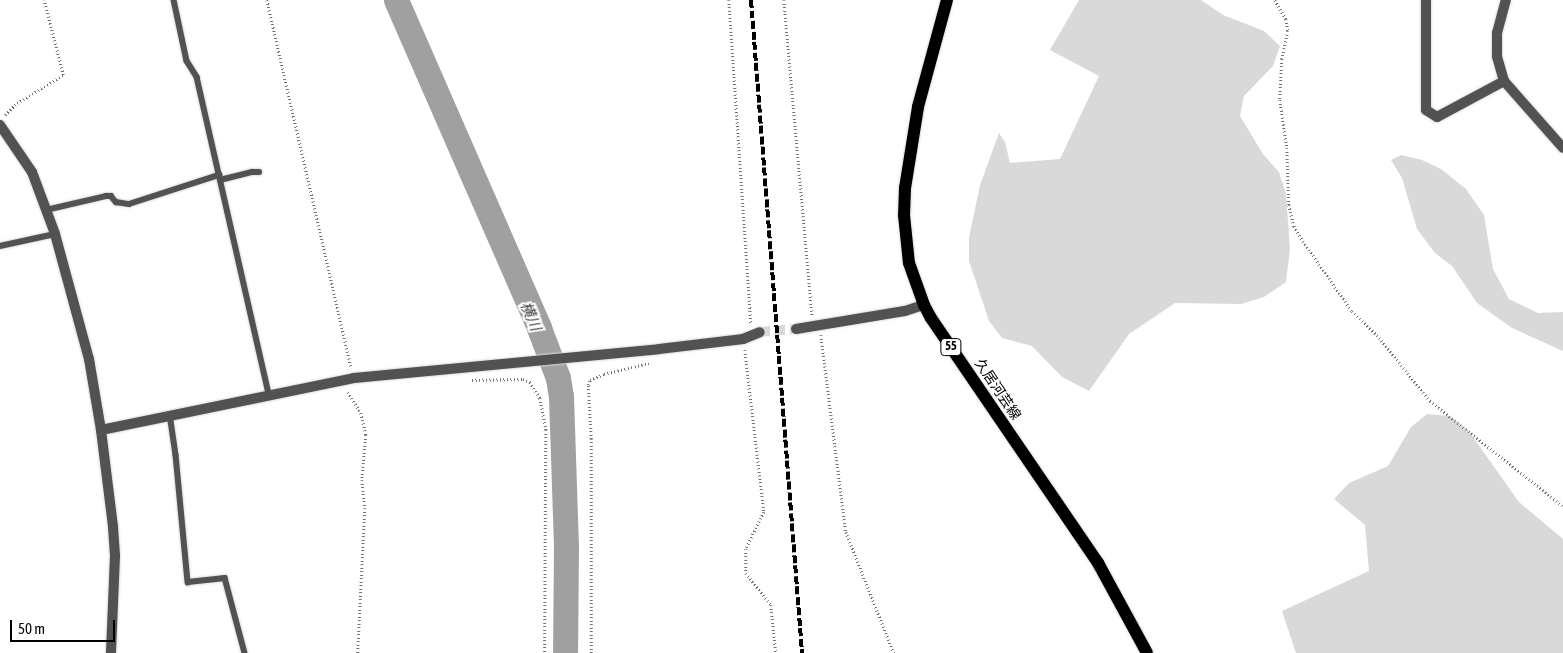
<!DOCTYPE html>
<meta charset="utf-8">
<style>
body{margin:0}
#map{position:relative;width:1563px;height:653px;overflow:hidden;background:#fff;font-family:"Asap Condensed","Noto Sans JP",sans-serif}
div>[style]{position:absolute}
.green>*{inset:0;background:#d9d9d9}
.river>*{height:25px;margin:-12.5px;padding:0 12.5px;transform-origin:12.5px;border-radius:12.5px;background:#a0a0a0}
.minor-tunnel>*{height:10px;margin-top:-5px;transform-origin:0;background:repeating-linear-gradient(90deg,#d9d9d9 0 10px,transparent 0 15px)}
.path>*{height:2.5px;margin-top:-1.25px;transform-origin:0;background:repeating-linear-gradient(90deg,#747474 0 1px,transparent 0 3.5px)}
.roads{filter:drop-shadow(0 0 1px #dbdbdb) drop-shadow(0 0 1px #dbdbdb)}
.service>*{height:5.5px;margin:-2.75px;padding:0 2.75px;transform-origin:2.75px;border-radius:2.75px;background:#525252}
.minor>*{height:10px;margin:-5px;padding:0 5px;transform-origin:5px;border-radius:5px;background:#525252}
.primary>*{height:12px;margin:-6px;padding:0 6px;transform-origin:6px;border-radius:6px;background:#000}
.rail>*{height:4px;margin-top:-2px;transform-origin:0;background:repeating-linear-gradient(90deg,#000 0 8px,transparent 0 10.5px)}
span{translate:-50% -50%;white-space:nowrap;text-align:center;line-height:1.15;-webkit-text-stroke:4px #fff;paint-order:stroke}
.shield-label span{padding:1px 4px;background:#fff;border:1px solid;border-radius:4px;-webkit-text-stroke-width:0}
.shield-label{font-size:12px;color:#000;font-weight:700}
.street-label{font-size:14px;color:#000}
.water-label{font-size:15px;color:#414141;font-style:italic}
.scale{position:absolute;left:10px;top:620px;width:105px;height:22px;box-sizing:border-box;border:2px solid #000;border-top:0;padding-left:6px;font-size:15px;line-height:18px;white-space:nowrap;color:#000;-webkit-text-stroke:4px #fff;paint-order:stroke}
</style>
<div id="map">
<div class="green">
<div style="clip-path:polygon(1079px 0,1201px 0,1223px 15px,1264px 31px,1280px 46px,1273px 66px,1244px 96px,1240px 116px,1263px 154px,1279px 172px,1286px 194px,1290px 249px,1286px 282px,1264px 297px,1241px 304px,1175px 303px,1129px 334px,1089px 391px,1062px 377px,1032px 346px,1002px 338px,989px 321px,969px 261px,969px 238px,980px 185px,999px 133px,1005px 142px,1010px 163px,1060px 159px,1099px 76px,1050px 50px)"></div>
<div style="clip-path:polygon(1401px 155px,1422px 160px,1441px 169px,1466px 189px,1484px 215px,1493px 269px,1509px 299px,1538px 313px,1563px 312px,1563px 351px,1512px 328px,1477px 303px,1452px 266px,1435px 253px,1417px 229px,1402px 178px,1391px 160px)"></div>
<div style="clip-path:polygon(1427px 414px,1450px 416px,1468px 430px,1519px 502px,1563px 539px,1563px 653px,1296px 653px,1282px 611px,1369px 571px,1365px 525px,1334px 499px,1349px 483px,1388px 466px,1411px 427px)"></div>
</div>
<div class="river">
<div style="left:396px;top:0;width:358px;rotate:66.4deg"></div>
<div style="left:539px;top:328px;width:53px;rotate:69.2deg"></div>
<div style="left:558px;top:378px;width:18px;rotate:81deg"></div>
<div style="left:561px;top:396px;width:149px;rotate:88.1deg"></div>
<div style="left:566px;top:545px;width:108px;rotate:90.5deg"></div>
</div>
<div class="minor-tunnel">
<div style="left:760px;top:332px;width:36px;rotate:-5deg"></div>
</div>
<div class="path">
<div style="left:267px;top:0;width:376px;rotate:77.1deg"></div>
<div style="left:729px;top:0;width:325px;rotate:86.1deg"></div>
<div style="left:784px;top:0;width:316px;rotate:84.9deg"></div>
<div style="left:1275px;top:0;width:22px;rotate:60deg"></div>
<div style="left:1286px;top:19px;width:12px;rotate:81deg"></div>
<div style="left:1288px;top:31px;width:29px;rotate:102deg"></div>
<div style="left:1282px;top:59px;width:41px;rotate:92.8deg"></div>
<div style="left:1280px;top:100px;width:49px;rotate:81.7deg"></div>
<div style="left:1287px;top:148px;width:57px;rotate:88deg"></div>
<div style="left:1289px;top:205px;width:22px;rotate:77deg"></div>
<div style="left:1294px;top:226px;width:17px;rotate:59deg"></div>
<div style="left:1303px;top:241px;width:85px;rotate:55deg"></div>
<div style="left:1352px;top:311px;width:35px;rotate:44deg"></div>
<div style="left:1377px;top:335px;width:85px;rotate:51.2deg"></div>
<div style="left:1430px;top:401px;width:169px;rotate:38.3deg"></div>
<div style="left:5px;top:115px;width:17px;rotate:-45deg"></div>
<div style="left:17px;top:103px;width:54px;rotate:-31.3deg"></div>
<div style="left:63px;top:75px;width:77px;rotate:-104.2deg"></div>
<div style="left:821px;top:335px;width:199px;rotate:82.8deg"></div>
<div style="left:846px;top:532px;width:130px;rotate:68.4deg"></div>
<div style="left:745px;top:350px;width:163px;rotate:83.3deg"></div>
<div style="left:764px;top:512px;width:41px;rotate:115.9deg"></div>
<div style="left:746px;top:549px;width:24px;rotate:90deg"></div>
<div style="left:746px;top:573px;width:41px;rotate:52deg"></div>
<div style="left:771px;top:605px;width:48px;rotate:84.1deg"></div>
<div style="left:472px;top:380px;width:51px;rotate:-1.1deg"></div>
<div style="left:523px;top:379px;width:8px;rotate:23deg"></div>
<div style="left:530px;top:382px;width:19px;rotate:58deg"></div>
<div style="left:540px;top:398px;width:33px;rotate:79deg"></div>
<div style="left:546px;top:430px;width:223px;rotate:90.3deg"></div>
<div style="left:348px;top:392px;width:25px;rotate:58deg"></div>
<div style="left:361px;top:413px;width:23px;rotate:77deg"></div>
<div style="left:366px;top:435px;width:45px;rotate:95.1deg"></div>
<div style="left:362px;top:480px;width:28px;rotate:84deg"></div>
<div style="left:365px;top:508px;width:145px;rotate:92.8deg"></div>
<div style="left:591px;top:653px;width:214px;rotate:-90deg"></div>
<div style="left:591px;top:439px;width:54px;rotate:-93.2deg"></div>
<div style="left:588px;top:385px;width:5px;rotate:-68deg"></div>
<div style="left:590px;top:380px;width:15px;rotate:-23deg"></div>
<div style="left:604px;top:374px;width:46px;rotate:-13.7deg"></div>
</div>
<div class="roads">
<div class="service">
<div style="left:174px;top:0;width:62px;rotate:78deg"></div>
<div style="left:187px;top:61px;width:19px;rotate:58deg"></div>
<div style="left:197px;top:77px;width:326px;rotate:77.2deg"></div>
<div style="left:220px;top:180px;width:33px;rotate:-14deg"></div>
<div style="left:252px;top:172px;width:7px"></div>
<div style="left:46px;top:210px;width:62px;rotate:-13.1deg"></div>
<div style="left:106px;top:196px;width:5px"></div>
<div style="left:111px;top:196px;width:8px;rotate:50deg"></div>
<div style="left:116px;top:202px;width:13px;rotate:9deg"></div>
<div style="left:129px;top:204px;width:95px;rotate:-17.9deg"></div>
<div style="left:0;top:246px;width:56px;rotate:-12.3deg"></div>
<div style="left:170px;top:414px;width:41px;rotate:81.7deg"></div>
<div style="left:176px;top:455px;width:128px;rotate:84.6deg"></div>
<div style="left:188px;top:582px;width:37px;rotate:-6deg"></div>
<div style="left:225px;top:578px;width:78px;rotate:75.1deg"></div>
</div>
<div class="minor">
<div style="left:1426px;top:0;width:110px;rotate:90deg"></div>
<div style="left:1426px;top:110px;width:13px;rotate:32deg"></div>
<div style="left:1437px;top:117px;width:76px;rotate:-28.2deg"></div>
<div style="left:1504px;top:81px;width:89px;rotate:48.6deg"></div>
<div style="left:1504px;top:81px;width:26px;rotate:-106deg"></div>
<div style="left:1497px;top:56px;width:23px;rotate:-90deg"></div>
<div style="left:1497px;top:33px;width:34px;rotate:-75deg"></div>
<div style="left:0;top:125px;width:57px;rotate:55.8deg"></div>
<div style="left:32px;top:172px;width:66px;rotate:69.6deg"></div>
<div style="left:55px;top:234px;width:130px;rotate:74.8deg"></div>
<div style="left:89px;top:359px;width:72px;rotate:80.4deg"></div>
<div style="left:101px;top:430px;width:98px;rotate:82.9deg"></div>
<div style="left:113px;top:527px;width:29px;rotate:86deg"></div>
<div style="left:115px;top:556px;width:97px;rotate:92.4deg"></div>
<div style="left:796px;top:329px;width:110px;rotate:-9.4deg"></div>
<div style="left:905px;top:311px;width:20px;rotate:-18deg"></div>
<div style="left:101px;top:430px;width:258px;rotate:-11.6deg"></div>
<div style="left:354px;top:378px;width:306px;rotate:-5.4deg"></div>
<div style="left:659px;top:349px;width:85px;rotate:-6.8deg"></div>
<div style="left:743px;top:339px;width:18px;rotate:-22deg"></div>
</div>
<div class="primary">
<div style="left:947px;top:0;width:111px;rotate:105.2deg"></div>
<div style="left:918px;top:107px;width:82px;rotate:99.1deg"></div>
<div style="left:905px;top:188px;width:27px;rotate:92deg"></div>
<div style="left:904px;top:215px;width:48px;rotate:84.1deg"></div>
<div style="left:909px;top:263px;width:45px;rotate:70.3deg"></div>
<div style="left:924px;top:305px;width:15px;rotate:62deg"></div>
<div style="left:931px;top:318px;width:297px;rotate:55.7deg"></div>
<div style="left:1098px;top:563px;width:102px;rotate:61.4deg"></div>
</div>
</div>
<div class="rail">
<div style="left:751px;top:0;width:655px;rotate:85.53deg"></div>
</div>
<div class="shield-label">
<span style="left:951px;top:347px">55</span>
</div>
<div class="street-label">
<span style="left:998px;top:389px;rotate:56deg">久居河芸線</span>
</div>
<div class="water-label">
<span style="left:531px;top:316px;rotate:67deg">横川</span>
</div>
<div class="scale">50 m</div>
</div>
